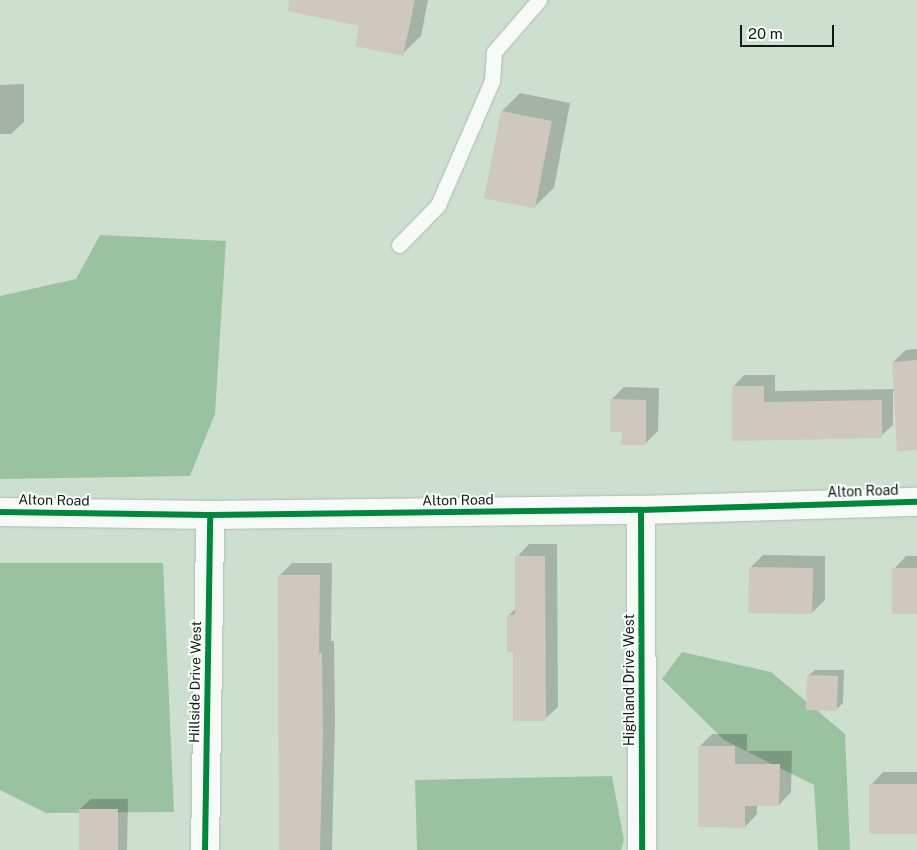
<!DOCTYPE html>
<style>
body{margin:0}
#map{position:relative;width:917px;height:850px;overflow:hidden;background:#cde0d0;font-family:"Public Sans",sans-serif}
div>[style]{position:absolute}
.forest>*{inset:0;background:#9ac2a1}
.shadow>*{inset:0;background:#0003}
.building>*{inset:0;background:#cec8bf;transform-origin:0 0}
.roads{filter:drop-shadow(0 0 1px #adbcb0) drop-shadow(0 0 1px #adbcb0)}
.service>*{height:15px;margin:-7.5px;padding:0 7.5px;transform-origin:7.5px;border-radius:7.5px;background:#f8faf8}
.minor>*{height:28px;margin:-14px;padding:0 14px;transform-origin:14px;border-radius:14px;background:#f8faf8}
.cycleway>*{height:6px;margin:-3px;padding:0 3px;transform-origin:3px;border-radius:3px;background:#00873e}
span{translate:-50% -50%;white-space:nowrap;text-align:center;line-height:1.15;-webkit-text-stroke:4px #fcfffc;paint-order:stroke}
.street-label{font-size:14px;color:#0f1c11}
.scale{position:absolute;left:740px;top:25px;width:94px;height:22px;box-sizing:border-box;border:2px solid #0f1c11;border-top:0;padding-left:6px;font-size:15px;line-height:18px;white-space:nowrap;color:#0f1c11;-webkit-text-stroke:4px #fcfffc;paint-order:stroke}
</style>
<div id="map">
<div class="forest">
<div style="clip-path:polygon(100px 235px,226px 241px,215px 414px,190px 476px,0 479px,0 296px,76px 279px)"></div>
<div style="clip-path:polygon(0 563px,163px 563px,174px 812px,46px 813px,0 790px)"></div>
<div style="clip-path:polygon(682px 652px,771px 672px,845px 734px,850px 850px,818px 850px,814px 785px,724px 740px,662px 679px)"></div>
<div style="clip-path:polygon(612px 776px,624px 840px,621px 850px,417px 850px,415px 780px)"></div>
</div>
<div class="shadow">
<div style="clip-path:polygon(325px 0,428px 0,421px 36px,402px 54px)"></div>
<div style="clip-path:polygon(24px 84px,24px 122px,11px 134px,0 134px,0 85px)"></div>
<div style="clip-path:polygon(520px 93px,570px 103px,554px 188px,535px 206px,502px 111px)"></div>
<div style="clip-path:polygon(917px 349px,917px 416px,893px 391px,893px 425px,881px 436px,733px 439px,733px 387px,744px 375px,775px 375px,775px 391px,895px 389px,893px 362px,906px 350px)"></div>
<div style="clip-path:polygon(624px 387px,659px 388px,658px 431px,645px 444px,623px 431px,612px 399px)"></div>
<div style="clip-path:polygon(529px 544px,557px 544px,558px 707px,545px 719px,515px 651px,508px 616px,517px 607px,517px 557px)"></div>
<div style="clip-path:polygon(763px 555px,825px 556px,825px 600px,812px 613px,751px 567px)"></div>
<div style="clip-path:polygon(906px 556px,917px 556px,917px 612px,894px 569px)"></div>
<div style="clip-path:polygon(292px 563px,332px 563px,331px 641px,334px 641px,335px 721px,332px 850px,281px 850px,280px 575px)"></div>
<div style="clip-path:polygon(815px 670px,844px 670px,843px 703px,837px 709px,808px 676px)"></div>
<div style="clip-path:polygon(712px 734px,747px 734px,747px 751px,792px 751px,791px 792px,779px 805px,757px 805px,757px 814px,745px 827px,699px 747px)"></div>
<div style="clip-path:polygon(883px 772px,917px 772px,917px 833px,871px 785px)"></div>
<div style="clip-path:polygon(91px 799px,128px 799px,127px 850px,80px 850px,80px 809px)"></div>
</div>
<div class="building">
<div style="clip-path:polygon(289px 0,415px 0,403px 56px,355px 46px,359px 26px,288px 11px)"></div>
<div style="left:501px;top:111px;width:52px;height:89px;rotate:11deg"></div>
<div style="clip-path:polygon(917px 360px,917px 450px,897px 451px,892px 362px)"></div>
<div style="clip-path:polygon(732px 386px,764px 386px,764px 402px,882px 400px,882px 438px,732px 441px)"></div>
<div style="clip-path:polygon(610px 399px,646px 400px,646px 445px,621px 445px,622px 432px,610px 432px)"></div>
<div style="clip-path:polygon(515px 556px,545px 556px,546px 721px,513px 721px,513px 652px,507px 652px,507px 615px,515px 615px)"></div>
<div style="left:749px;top:567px;width:64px;height:46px;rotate:1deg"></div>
<div style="left:892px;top:568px;width:25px;height:46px"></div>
<div style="clip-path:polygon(278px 575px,320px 575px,319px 653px,322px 653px,323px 734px,320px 850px,279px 850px)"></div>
<div style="left:807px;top:675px;width:31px;height:35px;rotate:2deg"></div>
<div style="clip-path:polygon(698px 746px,735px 746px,735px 764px,780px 764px,779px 806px,745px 806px,745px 828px,698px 827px)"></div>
<div style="left:869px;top:784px;width:48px;height:50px"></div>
<div style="left:79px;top:809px;width:39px;height:41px"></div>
</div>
<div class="roads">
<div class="service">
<div style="left:399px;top:245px;width:56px;rotate:-45.7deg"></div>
<div style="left:438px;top:205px;width:135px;rotate:-66.5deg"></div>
<div style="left:492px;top:81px;width:29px;rotate:-86deg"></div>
<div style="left:494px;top:52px;width:69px;rotate:-49.1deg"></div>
</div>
<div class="minor">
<div style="left:641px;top:510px;width:340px;rotate:89.8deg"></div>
<div style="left:0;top:512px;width:210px;rotate:0.8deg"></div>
<div style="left:210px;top:515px;width:431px;rotate:-0.7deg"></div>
<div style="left:641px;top:510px;width:276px;rotate:-1.7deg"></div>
<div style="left:205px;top:850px;width:335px;rotate:-89.1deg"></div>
</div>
</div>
<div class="cycleway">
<div style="left:641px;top:510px;width:340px;rotate:89.8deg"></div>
<div style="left:0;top:512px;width:210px;rotate:0.8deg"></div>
<div style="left:210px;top:515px;width:431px;rotate:-0.7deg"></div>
<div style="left:641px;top:510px;width:276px;rotate:-1.7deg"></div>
<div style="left:205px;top:850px;width:335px;rotate:-89.1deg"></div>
</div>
<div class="street-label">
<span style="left:863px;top:491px;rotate:-2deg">Alton Road</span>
<span style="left:54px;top:500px;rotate:1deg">Alton Road</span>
<span style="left:458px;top:500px;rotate:-1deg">Alton Road</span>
<span style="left:629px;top:680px;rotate:-90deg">Highland Drive West</span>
<span style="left:195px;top:682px;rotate:-89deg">Hillside Drive West</span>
</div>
<div class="scale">20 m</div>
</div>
